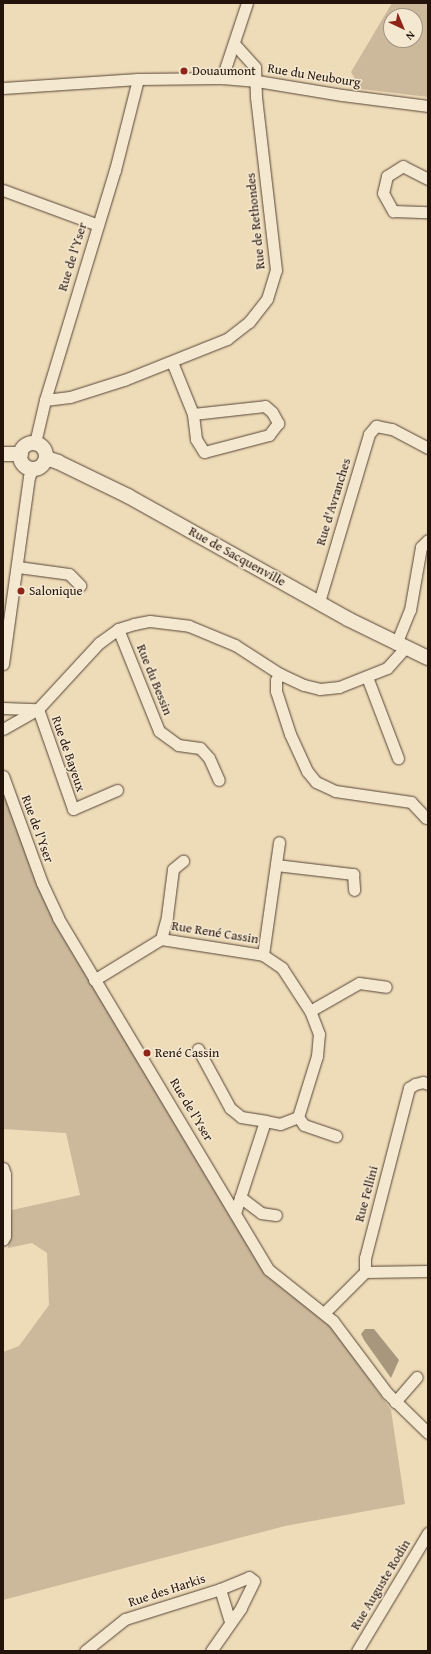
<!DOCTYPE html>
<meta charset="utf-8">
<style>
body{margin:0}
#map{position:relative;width:431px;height:1654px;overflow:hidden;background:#eedbb8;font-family:"Gentium Book Plus",serif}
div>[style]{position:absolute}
.green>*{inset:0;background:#ccb99b}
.water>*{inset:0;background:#a9977d}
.roads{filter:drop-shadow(0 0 1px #564536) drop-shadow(0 0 1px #564536)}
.minor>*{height:11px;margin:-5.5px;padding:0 5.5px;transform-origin:5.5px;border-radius:5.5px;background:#f4e8d1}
.tertiary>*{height:14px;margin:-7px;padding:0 7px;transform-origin:7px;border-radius:7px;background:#f4e8d1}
.tertiary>.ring{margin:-7px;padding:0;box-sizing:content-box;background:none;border:14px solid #f4e8d1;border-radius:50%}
.dots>*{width:11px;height:11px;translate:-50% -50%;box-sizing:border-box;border:2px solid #f4e8d1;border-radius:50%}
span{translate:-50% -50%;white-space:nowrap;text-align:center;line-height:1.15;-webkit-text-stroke:3px #f4e8d1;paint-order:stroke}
.poi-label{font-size:13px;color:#24130b}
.left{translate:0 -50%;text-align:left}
.street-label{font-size:13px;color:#24130b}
.frame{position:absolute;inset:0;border:4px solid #24130b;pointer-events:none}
.north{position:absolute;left:383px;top:8px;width:40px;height:40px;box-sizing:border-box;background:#f4e8d1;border:1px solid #a19382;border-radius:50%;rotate:136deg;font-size:11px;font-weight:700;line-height:16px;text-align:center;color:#24130b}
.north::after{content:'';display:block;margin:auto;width:14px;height:18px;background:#8f2418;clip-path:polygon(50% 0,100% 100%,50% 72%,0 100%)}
</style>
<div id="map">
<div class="green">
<div style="clip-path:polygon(evenodd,392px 3px,428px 3px,428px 97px,361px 89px,351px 72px,392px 3px,391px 16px,415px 16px,415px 40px,391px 40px,391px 16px)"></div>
<div style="clip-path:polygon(3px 787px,57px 923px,165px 1098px,268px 1277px,329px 1323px,391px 1410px,405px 1504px,285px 1526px,3px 1600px,3px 1352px,19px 1346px,49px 1305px,47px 1253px,32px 1243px,8px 1248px,12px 1210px,80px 1195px,66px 1133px,3px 1129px)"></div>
</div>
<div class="water">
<div style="clip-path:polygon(365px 1329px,374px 1329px,399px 1360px,391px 1378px,364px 1340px,361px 1334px)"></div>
</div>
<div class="roads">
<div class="minor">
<div style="left:222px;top:78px;width:79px;rotate:-71.6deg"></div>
<div style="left:3px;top:88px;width:135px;rotate:-3.8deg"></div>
<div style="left:138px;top:79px;width:84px;rotate:-0.7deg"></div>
<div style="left:222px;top:78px;width:35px;rotate:5deg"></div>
<div style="left:257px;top:81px;width:86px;rotate:9.4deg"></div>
<div style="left:342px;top:95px;width:87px;rotate:7.3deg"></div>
<div style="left:428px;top:179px;width:28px;rotate:-153deg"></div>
<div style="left:403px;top:166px;width:19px;rotate:148deg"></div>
<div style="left:387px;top:176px;width:17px;rotate:103deg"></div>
<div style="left:383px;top:193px;width:21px;rotate:61deg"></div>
<div style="left:393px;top:211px;width:35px;rotate:2deg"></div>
<div style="left:3px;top:190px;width:101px;rotate:20.2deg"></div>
<div style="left:172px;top:362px;width:56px;rotate:68deg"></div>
<div style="left:193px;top:414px;width:72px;rotate:-6.3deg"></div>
<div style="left:265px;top:406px;width:9px;rotate:41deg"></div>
<div style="left:272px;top:412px;width:13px;rotate:61deg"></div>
<div style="left:278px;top:423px;width:15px;rotate:127deg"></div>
<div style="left:269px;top:435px;width:67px;rotate:165.3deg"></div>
<div style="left:204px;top:452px;width:15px;rotate:-122deg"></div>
<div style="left:196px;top:439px;width:25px;rotate:-97deg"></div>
<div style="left:45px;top:400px;width:25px;rotate:-7deg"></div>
<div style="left:70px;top:397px;width:57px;rotate:-17.5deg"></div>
<div style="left:124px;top:380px;width:111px;rotate:-21.7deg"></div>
<div style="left:227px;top:339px;width:28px;rotate:-38deg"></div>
<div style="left:249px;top:322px;width:29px;rotate:-52deg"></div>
<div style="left:267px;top:299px;width:30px;rotate:-73deg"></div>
<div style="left:276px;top:270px;width:174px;rotate:-96.6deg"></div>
<div style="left:256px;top:97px;width:30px;rotate:-92deg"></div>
<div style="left:255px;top:67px;width:31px;rotate:-132deg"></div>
<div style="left:35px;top:443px;width:44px;rotate:-76.9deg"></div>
<div style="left:45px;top:400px;width:240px;rotate:-73.1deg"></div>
<div style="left:115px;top:170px;width:94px;rotate:-75.8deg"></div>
<div style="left:18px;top:567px;width:51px;rotate:7.8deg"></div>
<div style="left:69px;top:574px;width:16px;rotate:45deg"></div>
<div style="left:319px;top:602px;width:175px;rotate:-73.4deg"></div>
<div style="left:369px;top:434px;width:11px;rotate:-49deg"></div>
<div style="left:376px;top:426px;width:16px;rotate:11deg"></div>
<div style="left:392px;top:429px;width:41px;rotate:27.8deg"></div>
<div style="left:118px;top:629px;width:110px;rotate:68.1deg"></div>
<div style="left:159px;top:731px;width:24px;rotate:36deg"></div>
<div style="left:178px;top:745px;width:22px;rotate:8deg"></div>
<div style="left:200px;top:748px;width:13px;rotate:48deg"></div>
<div style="left:209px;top:758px;width:24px;rotate:66deg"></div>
<div style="left:396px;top:644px;width:37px;rotate:-68deg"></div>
<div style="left:410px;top:610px;width:64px;rotate:-80.1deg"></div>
<div style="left:421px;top:547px;width:10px;rotate:-45deg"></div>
<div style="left:3px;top:664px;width:189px;rotate:-82.1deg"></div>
<div style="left:29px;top:477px;width:10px;rotate:-66deg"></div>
<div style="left:280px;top:674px;width:7px;rotate:124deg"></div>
<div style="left:276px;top:680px;width:11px;rotate:90deg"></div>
<div style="left:276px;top:691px;width:45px;rotate:72deg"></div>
<div style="left:290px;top:734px;width:41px;rotate:65.3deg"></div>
<div style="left:307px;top:771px;width:14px;rotate:51deg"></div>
<div style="left:316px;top:782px;width:21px;rotate:25deg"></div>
<div style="left:335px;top:791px;width:77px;rotate:8.2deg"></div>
<div style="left:411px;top:802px;width:22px;rotate:47deg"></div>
<div style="left:367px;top:677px;width:87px;rotate:69.1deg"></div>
<div style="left:3px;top:708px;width:34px;rotate:2deg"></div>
<div style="left:38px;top:709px;width:106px;rotate:70.7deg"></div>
<div style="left:73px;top:809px;width:48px;rotate:-23.4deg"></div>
<div style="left:3px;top:729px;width:40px;rotate:-29.7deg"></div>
<div style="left:38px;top:709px;width:90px;rotate:-47.3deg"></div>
<div style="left:99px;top:643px;width:24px;rotate:-36deg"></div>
<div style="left:118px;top:629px;width:17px;rotate:-17deg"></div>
<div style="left:134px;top:624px;width:16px;rotate:-11deg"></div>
<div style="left:150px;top:621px;width:39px;rotate:7deg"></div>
<div style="left:189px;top:626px;width:50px;rotate:22.4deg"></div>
<div style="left:235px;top:645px;width:54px;rotate:32.8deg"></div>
<div style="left:280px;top:674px;width:26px;rotate:25deg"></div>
<div style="left:304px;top:685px;width:16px;rotate:14deg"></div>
<div style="left:320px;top:689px;width:19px;rotate:-6deg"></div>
<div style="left:339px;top:687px;width:52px;rotate:-21.6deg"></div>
<div style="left:387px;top:668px;width:27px;rotate:-48deg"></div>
<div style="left:3px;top:776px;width:114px;rotate:70deg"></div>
<div style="left:42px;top:883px;width:38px;rotate:65deg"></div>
<div style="left:58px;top:918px;width:410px;rotate:59.1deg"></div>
<div style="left:269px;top:1270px;width:82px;rotate:38.6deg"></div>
<div style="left:333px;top:1321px;width:90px;rotate:53.1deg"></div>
<div style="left:387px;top:1393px;width:57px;rotate:44.3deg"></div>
<div style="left:276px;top:865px;width:78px;rotate:6.7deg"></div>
<div style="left:353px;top:874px;width:16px;rotate:86deg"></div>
<div style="left:161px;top:939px;width:103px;rotate:8.9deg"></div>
<div style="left:263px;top:955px;width:23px;rotate:34deg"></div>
<div style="left:282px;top:968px;width:51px;rotate:56.9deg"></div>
<div style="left:310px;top:1011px;width:56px;rotate:-29.7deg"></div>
<div style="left:359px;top:983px;width:27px;rotate:8deg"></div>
<div style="left:263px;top:955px;width:114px;rotate:-81.9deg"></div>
<div style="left:94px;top:980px;width:79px;rotate:-31.5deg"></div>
<div style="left:161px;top:939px;width:24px;rotate:-75deg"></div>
<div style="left:167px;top:916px;width:47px;rotate:-82.7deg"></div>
<div style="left:173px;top:869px;width:13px;rotate:-39deg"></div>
<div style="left:198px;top:1049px;width:67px;rotate:61.5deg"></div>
<div style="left:230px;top:1108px;width:14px;rotate:39deg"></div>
<div style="left:241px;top:1117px;width:24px;rotate:9deg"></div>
<div style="left:298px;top:1117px;width:10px;rotate:53deg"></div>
<div style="left:304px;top:1125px;width:34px;rotate:19deg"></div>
<div style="left:3px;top:1168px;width:6px;rotate:72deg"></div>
<div style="left:5px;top:1174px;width:62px;rotate:90deg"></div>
<div style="left:5px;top:1236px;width:4px;rotate:117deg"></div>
<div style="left:240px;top:1197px;width:26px;rotate:37deg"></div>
<div style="left:261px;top:1213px;width:15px;rotate:8deg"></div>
<div style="left:235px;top:1213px;width:97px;rotate:-71.9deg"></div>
<div style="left:265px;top:1121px;width:15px;rotate:11deg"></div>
<div style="left:280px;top:1124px;width:19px;rotate:-21deg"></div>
<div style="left:298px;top:1117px;width:64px;rotate:-72.7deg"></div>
<div style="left:317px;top:1056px;width:22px;rotate:-85deg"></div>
<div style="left:319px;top:1034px;width:25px;rotate:-111deg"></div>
<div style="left:365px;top:1272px;width:63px;rotate:-0.9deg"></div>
<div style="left:324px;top:1313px;width:58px;rotate:-45deg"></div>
<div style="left:365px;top:1272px;width:14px;rotate:-90deg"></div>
<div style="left:365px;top:1258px;width:176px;rotate:-75.5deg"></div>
<div style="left:409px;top:1088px;width:7px;rotate:-34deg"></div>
<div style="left:415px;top:1084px;width:8px;rotate:-14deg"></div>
<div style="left:423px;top:1082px;width:5px;rotate:22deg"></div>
<div style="left:395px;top:1402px;width:33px;rotate:-49deg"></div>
<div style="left:220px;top:1589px;width:34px;rotate:73deg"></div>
<div style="left:85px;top:1651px;width:51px;rotate:-38.7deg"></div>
<div style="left:125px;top:1619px;width:100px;rotate:-17.5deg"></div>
<div style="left:220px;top:1589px;width:31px;rotate:-22deg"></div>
<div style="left:249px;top:1577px;width:6px;rotate:39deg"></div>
<div style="left:254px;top:1581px;width:30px;rotate:116deg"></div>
<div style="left:241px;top:1608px;width:52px;rotate:124.9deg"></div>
<div style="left:357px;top:1651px;width:138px;rotate:-59deg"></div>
</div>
<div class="tertiary">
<div class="ring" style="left:20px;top:443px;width:12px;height:12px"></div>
<div style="left:3px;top:454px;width:18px"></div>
<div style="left:46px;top:458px;width:13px;rotate:18deg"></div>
<div style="left:58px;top:462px;width:78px;rotate:25.9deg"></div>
<div style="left:128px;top:496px;width:252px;rotate:29.2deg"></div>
<div style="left:348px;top:619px;width:89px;rotate:26deg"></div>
</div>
</div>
<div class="dots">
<div style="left:184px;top:71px;background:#8f2418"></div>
<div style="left:21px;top:591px;background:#8f2418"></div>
<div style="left:147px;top:1053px;background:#8f2418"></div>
</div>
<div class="poi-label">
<span class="left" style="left:192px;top:71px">Douaumont</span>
<span class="left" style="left:29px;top:591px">Salonique</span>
<span class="left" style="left:155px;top:1053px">René Cassin</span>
</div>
<div class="street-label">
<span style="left:314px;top:76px;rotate:9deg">Rue du Neubourg</span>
<span style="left:256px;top:221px;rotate:-96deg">Rue de Rethondes</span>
<span style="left:73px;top:257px;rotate:-73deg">Rue de l'Yser</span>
<span style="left:334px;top:502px;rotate:-73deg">Rue d'Avranches</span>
<span style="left:237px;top:557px;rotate:29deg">Rue de Sacquenville</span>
<span style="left:154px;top:680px;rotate:68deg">Rue du Bessin</span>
<span style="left:68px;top:754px;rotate:71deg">Rue de Bayeux</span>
<span style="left:37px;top:829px;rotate:70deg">Rue de l'Yser</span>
<span style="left:215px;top:933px;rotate:9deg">Rue René Cassin</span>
<span style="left:191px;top:1110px;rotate:59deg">Rue de l'Yser</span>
<span style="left:367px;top:1194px;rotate:-75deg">Rue Fellini</span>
<span style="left:381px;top:1585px;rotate:-59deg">Rue Auguste Rodin</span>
<span style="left:167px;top:1591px;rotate:-18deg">Rue des Harkis</span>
</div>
<div class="frame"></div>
<div class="north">N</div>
</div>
